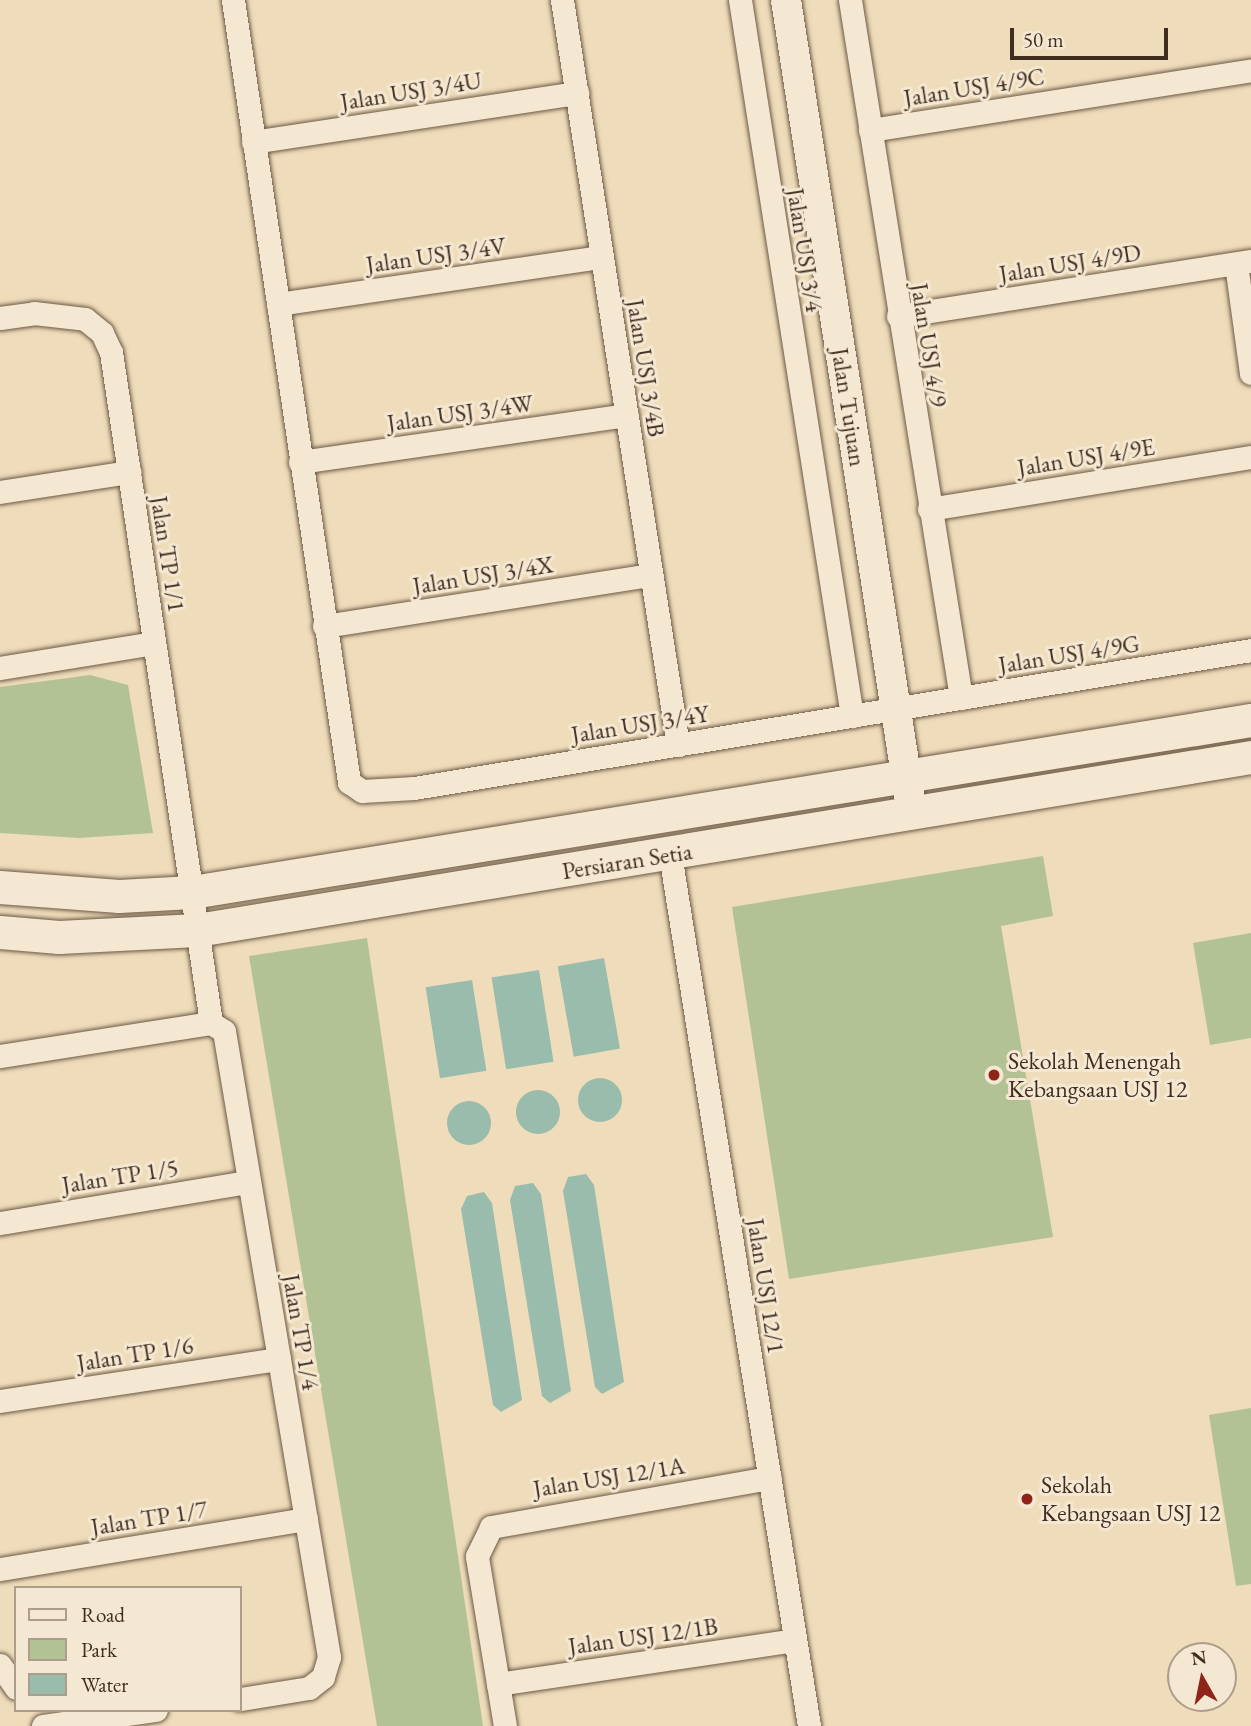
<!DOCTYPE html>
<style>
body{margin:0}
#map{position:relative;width:1251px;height:1726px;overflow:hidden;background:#efdcba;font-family:"EB Garamond",serif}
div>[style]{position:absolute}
.green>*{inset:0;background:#b3c294}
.water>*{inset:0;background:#9abcac;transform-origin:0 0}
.round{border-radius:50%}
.roads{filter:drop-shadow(0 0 2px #6c5946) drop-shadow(0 0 2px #6c5946)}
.minor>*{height:23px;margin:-11.5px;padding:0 11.5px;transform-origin:11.5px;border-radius:11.5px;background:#f5e8d2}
.tertiary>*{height:30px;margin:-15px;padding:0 15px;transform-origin:15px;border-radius:15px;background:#f5e8d2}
.secondary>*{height:33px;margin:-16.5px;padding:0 16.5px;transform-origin:16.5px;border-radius:16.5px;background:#f5e8d2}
.dots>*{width:19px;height:19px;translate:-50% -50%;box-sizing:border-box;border:4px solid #f5e8d2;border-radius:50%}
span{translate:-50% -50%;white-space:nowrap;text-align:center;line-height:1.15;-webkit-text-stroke:6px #f5e8d2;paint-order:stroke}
.street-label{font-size:24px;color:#412d20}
.poi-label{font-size:24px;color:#412d20}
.left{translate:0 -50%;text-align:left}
.legend{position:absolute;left:14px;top:1586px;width:228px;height:126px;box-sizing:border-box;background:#f5e8d2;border:2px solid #ad9d8b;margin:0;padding:9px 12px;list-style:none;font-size:21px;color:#412d20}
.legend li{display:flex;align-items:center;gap:14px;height:35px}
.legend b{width:35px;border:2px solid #ad9d8b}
.north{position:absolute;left:1167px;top:1642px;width:70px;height:70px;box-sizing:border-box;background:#f5e8d2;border:2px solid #ad9d8b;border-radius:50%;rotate:351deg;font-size:19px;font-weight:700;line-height:28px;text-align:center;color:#412d20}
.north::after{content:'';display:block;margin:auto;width:24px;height:32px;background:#8f2418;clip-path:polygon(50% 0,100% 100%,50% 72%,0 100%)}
.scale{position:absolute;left:1010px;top:28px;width:158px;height:32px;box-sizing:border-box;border:4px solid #412d20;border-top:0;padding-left:9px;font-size:21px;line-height:24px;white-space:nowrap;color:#412d20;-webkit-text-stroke:5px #f5e8d2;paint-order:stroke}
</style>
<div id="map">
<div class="green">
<div style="clip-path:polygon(90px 675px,128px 685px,153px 833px,79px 838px,0 833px,0 687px)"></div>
<div style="clip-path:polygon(1043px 856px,1053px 916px,1001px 926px,1053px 1237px,789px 1279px,732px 907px)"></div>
<div style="clip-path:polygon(1251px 933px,1251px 1038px,1210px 1045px,1193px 943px)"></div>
<div style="clip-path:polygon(367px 938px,483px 1726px,377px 1726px,249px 956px)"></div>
<div style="clip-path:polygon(1251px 1408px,1251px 1584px,1236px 1586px,1209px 1415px)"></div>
</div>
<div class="water">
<div style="left:604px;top:958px;width:92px;height:47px;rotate:80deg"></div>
<div style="left:539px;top:970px;width:93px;height:48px;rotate:81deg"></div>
<div style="left:472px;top:980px;width:92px;height:47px;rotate:81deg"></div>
<div class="round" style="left:578px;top:1078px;width:44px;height:44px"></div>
<div class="round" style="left:516px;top:1090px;width:44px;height:44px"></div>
<div class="round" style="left:447px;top:1101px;width:44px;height:44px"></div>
<div style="clip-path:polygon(586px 1174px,594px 1185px,624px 1382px,602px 1394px,595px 1387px,563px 1191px,568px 1177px)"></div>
<div style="clip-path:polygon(533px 1183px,541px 1194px,571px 1391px,550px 1403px,542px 1396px,510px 1200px,515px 1186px)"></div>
<div style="clip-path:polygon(484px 1192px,492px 1203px,522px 1400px,501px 1412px,493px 1405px,461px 1209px,467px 1196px)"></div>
</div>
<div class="roads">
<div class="minor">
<div style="left:233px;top:0;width:791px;rotate:81.56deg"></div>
<div style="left:349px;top:782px;width:16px;rotate:35deg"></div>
<div style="left:362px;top:791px;width:52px;rotate:-3.3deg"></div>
<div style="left:414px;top:788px;width:848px;rotate:-9.36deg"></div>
<div style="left:562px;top:0;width:754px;rotate:81.15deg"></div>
<div style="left:740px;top:0;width:725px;rotate:81.11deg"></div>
<div style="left:850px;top:0;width:707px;rotate:80.96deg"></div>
<div style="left:870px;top:130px;width:386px;rotate:-8.9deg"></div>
<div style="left:253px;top:142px;width:328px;rotate:-8.6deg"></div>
<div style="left:1236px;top:264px;width:110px;rotate:82.2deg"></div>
<div style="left:278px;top:304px;width:327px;rotate:-8.3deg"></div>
<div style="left:898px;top:316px;width:357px;rotate:-8.9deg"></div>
<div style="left:0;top:318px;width:34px;rotate:-8deg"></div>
<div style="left:34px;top:313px;width:51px;rotate:6.7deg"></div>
<div style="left:85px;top:319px;width:22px;rotate:39deg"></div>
<div style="left:102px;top:333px;width:21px;rotate:65deg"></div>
<div style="left:111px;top:352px;width:678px;rotate:81.52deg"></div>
<div style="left:211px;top:1023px;width:15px;rotate:32deg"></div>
<div style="left:224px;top:1031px;width:635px;rotate:80.48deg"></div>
<div style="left:329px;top:1657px;width:21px;rotate:107deg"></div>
<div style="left:323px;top:1677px;width:18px;rotate:142deg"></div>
<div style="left:309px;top:1688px;width:70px;rotate:170.9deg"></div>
<div style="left:300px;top:462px;width:330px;rotate:-8.2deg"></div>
<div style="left:0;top:492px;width:131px;rotate:-8.8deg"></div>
<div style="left:929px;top:509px;width:326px;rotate:-9.2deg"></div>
<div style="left:324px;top:626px;width:331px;rotate:-8.9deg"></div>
<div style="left:0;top:668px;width:156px;rotate:-9.2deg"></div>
<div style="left:670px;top:854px;width:883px;rotate:80.94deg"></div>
<div style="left:0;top:1056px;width:214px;rotate:-8.9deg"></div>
<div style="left:0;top:1223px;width:252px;rotate:-9.4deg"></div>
<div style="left:0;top:1401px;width:282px;rotate:-8.6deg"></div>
<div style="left:0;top:1569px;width:310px;rotate:-9.3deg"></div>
<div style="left:0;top:1665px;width:28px;rotate:55deg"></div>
<div style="left:498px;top:1684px;width:300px;rotate:-8.4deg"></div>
<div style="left:43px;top:1726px;width:114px;rotate:-8.1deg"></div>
<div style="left:505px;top:1726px;width:172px;rotate:-99.4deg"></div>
<div style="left:477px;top:1556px;width:32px;rotate:-64deg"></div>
<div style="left:491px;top:1527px;width:283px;rotate:-10deg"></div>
</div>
<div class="tertiary">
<div style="left:786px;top:0;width:824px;rotate:81.2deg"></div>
</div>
<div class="secondary">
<div style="left:0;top:887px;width:119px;rotate:4.3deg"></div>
<div style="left:119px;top:896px;width:73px;rotate:-3.1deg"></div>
<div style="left:192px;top:892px;width:1073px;rotate:-9.23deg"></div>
<div style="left:0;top:932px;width:59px;rotate:4.8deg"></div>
<div style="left:59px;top:937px;width:138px;rotate:-2.9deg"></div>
<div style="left:197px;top:930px;width:1068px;rotate:-9.32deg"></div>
</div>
</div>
<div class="dots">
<div style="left:994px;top:1075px;background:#8f2418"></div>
<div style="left:1027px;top:1499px;background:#8f2418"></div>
</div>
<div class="street-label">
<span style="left:974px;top:87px;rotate:-9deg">Jalan USJ 4/9C</span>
<span style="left:411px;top:91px;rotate:-9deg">Jalan USJ 3/4U</span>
<span style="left:805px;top:250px;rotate:81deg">Jalan USJ 3/4</span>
<span style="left:436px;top:255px;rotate:-8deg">Jalan USJ 3/4V</span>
<span style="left:1070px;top:263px;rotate:-9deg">Jalan USJ 4/9D</span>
<span style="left:929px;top:345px;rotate:81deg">Jalan USJ 4/9</span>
<span style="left:646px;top:368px;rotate:81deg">Jalan USJ 3/4B</span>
<span style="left:849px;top:407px;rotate:81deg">Jalan Tujuan</span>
<span style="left:460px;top:413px;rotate:-8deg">Jalan USJ 3/4W</span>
<span style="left:1086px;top:457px;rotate:-9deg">Jalan USJ 4/9E</span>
<span style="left:168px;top:554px;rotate:81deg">Jalan TP 1/1</span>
<span style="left:483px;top:575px;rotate:-9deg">Jalan USJ 3/4X</span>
<span style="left:1069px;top:654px;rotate:-9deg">Jalan USJ 4/9G</span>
<span style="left:640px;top:724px;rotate:-9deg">Jalan USJ 3/4Y</span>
<span style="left:627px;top:861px;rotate:-9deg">Persiaran Setia</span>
<span style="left:120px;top:1176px;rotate:-9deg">Jalan TP 1/5</span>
<span style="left:766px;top:1286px;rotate:81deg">Jalan USJ 12/1</span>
<span style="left:301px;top:1332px;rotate:80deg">Jalan TP 1/4</span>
<span style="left:135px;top:1354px;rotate:-9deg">Jalan TP 1/6</span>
<span style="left:609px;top:1477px;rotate:-9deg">Jalan USJ 12/1A</span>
<span style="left:149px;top:1518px;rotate:-9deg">Jalan TP 1/7</span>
<span style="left:643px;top:1636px;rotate:-8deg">Jalan USJ 12/1B</span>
</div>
<div class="poi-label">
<span class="left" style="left:1008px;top:1075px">Sekolah Menengah<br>Kebangsaan USJ 12</span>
<span class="left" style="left:1041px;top:1499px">Sekolah<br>Kebangsaan USJ 12</span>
</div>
<ul class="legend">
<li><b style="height:9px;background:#f5e8d2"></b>Road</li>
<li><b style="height:19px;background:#b3c294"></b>Park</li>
<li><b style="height:19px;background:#9abcac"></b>Water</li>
</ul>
<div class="north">N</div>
<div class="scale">50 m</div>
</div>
